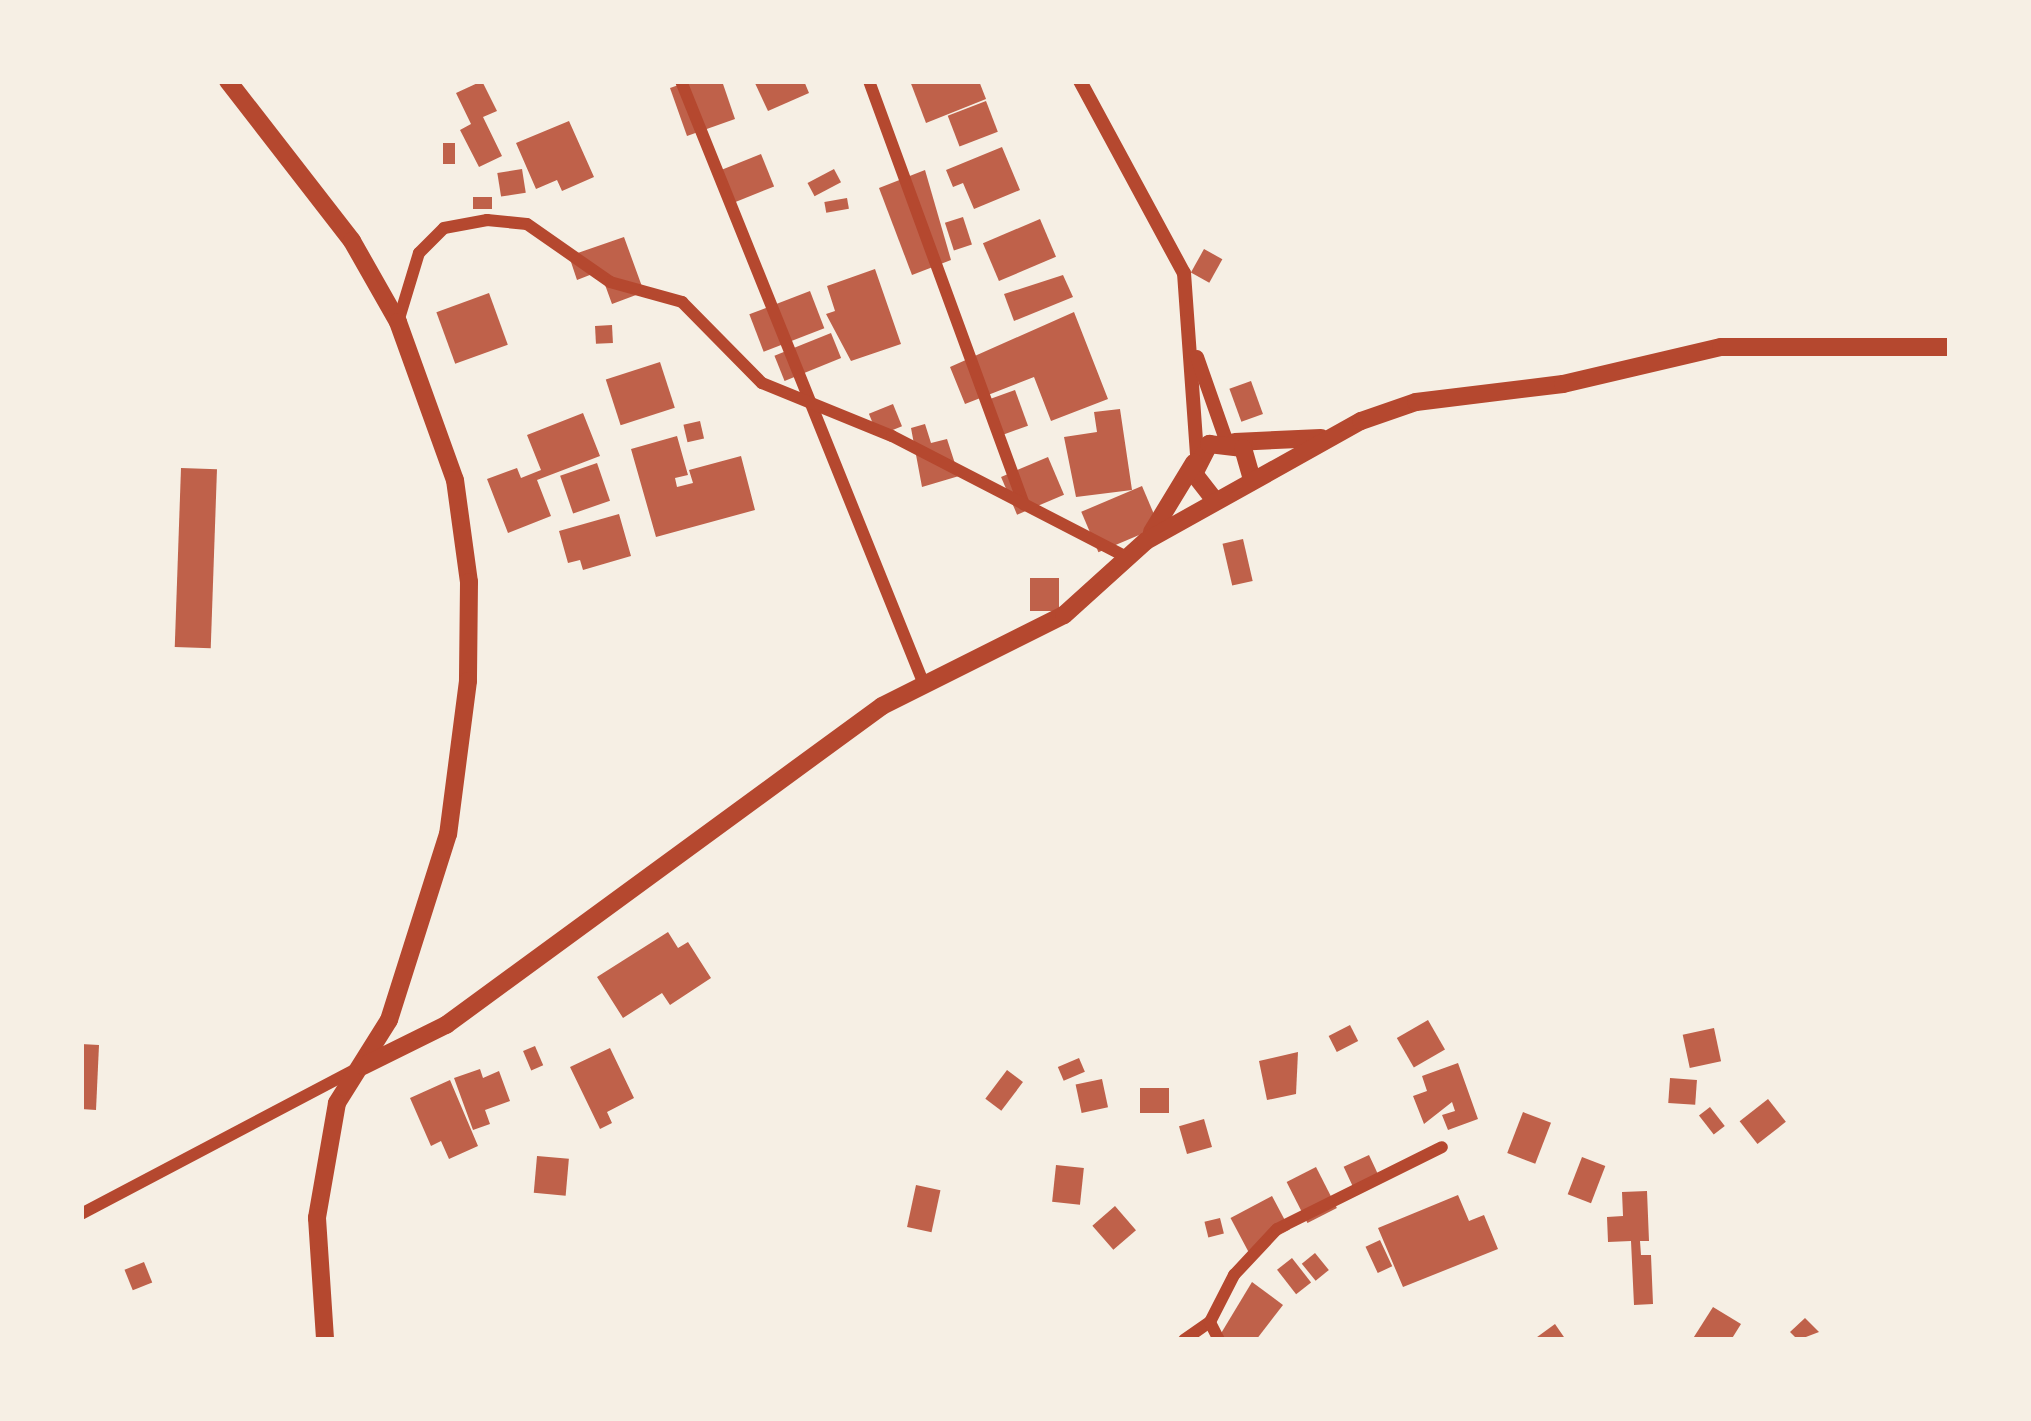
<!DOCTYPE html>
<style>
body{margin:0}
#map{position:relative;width:2031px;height:1421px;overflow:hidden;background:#f6efe4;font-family:"Roboto Condensed",sans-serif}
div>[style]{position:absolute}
.building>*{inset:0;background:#bf614a;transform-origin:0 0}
.minor>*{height:12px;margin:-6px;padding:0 6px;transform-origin:6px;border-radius:6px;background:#b5482f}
.tertiary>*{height:14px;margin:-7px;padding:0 7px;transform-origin:7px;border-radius:7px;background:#b5482f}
.primary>*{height:18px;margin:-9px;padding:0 9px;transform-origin:9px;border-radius:9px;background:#b5482f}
span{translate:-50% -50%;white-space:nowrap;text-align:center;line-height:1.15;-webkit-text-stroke:9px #f6efe4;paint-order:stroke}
.frame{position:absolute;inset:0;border:84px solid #f6efe4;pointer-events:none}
</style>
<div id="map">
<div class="building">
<div style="clip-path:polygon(482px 81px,497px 111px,483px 117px,502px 156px,479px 167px,460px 130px,471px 124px,456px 93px)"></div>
<div style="clip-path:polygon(690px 81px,722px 81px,735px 119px,687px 136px,670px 88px)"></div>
<div style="clip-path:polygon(754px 81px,804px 81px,809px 93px,768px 111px)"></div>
<div style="clip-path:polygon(910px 81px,979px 81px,986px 99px,926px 123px)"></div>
<div style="left:986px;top:101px;width:33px;height:41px;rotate:69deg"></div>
<div style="clip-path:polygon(569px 121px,594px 177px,562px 191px,557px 180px,536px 189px,516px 143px)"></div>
<div style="left:443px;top:143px;width:12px;height:21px"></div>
<div style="clip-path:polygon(1002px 147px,1020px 190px,974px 209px,963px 183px,953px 187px,946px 170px)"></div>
<div style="left:761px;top:154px;width:35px;height:49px;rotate:68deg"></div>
<div style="left:522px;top:169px;width:24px;height:25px;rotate:81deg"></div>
<div style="left:834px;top:169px;width:15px;height:30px;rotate:62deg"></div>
<div style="clip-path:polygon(925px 170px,951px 260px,912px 275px,879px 188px)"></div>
<div style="left:473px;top:197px;width:19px;height:12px"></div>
<div style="left:847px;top:198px;width:11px;height:23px;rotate:80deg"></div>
<div style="left:963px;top:217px;width:29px;height:19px;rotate:72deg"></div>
<div style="left:1040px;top:219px;width:41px;height:62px;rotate:67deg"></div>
<div style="clip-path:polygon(624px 237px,644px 292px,612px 304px,600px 271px,577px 280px,569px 256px)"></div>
<div style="left:1204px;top:249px;width:21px;height:27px;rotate:29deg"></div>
<div style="clip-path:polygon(875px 269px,901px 344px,851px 361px,826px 314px,835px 311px,827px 286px)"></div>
<div style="clip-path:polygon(1063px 275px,1073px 297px,1014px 321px,1004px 294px)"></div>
<div style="left:810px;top:291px;width:40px;height:65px;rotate:69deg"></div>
<div style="left:489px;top:293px;width:55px;height:56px;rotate:70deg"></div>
<div style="clip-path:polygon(1074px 312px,1108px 399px,1051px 421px,1034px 377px,965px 404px,950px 367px)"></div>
<div style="left:612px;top:325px;width:18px;height:17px;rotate:87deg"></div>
<div style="left:831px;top:333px;width:27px;height:61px;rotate:68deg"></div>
<div style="left:660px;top:362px;width:48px;height:57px;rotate:72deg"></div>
<div style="left:1251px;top:381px;width:35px;height:23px;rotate:70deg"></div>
<div style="left:1015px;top:390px;width:38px;height:31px;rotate:70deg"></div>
<div style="left:893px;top:404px;width:24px;height:26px;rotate:68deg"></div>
<div style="clip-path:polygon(1120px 409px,1132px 490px,1076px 497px,1064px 437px,1097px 432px,1094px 412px)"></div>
<div style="clip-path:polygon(583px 413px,600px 456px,537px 480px,551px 516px,508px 533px,487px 479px,517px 468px,521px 478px,541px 470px,527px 435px)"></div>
<div style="left:700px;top:421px;width:18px;height:17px;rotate:77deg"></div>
<div style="clip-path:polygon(925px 424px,931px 443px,947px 439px,959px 476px,922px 487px,911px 428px)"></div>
<div style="clip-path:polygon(677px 436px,688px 475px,675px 478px,677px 487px,693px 483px,689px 470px,741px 456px,755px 510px,656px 537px,631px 449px)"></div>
<div style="left:1048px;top:457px;width:41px;height:51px;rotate:67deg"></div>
<div style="left:597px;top:463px;width:40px;height:39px;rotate:71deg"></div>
<div style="left:181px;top:468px;width:36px;height:179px;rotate:2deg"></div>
<div style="left:1142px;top:486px;width:44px;height:66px;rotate:67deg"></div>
<div style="clip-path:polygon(619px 514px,631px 556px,583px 570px,580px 560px,568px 563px,559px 531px)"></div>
<div style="left:1243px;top:539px;width:43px;height:21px;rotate:77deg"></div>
<div style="left:1030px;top:578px;width:29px;height:33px"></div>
<div style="clip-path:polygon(668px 932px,678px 948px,688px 942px,711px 978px,670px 1005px,662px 993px,623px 1018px,597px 977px)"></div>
<div style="left:1428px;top:1020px;width:34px;height:36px;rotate:60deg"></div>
<div style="left:1350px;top:1025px;width:18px;height:24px;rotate:63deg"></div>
<div style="left:1714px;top:1028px;width:34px;height:32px;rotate:78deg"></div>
<div style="clip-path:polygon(81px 1044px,99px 1045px,96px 1110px,81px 1109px)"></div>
<div style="left:535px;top:1046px;width:21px;height:13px;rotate:67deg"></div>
<div style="clip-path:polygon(610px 1048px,634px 1098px,607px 1112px,612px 1123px,600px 1129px,570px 1067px)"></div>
<div style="clip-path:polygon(1298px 1052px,1296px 1094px,1267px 1100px,1259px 1061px)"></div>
<div style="left:1079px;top:1058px;width:15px;height:23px;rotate:67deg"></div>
<div style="clip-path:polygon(1458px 1063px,1478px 1119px,1448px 1130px,1442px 1115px,1455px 1111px,1452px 1102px,1424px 1124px,1413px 1096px,1427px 1091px,1422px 1076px)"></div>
<div style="clip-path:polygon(480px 1069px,483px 1078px,499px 1071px,510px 1101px,485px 1110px,490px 1124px,473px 1130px,454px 1078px)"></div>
<div style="left:1007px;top:1070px;width:20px;height:36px;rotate:37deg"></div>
<div style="left:1670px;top:1078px;width:27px;height:25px;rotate:4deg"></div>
<div style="left:1102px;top:1079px;width:29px;height:27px;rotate:78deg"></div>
<div style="clip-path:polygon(450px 1080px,478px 1146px,449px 1159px,441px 1141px,431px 1146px,410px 1098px)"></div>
<div style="left:1140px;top:1088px;width:29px;height:25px"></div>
<div style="left:1768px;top:1099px;width:29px;height:36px;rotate:52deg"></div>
<div style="left:1710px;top:1107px;width:24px;height:14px;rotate:52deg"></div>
<div style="left:1523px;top:1112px;width:30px;height:44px;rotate:21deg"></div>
<div style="left:1204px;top:1119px;width:29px;height:26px;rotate:74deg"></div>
<div style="left:1369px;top:1155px;width:29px;height:28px;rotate:65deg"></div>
<div style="left:537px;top:1156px;width:32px;height:37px;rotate:5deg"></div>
<div style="left:1582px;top:1157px;width:25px;height:40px;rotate:21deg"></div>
<div style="left:1056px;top:1165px;width:28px;height:37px;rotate:6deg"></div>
<div style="left:1316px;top:1167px;width:46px;height:33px;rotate:63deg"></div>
<div style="left:916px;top:1185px;width:25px;height:43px;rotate:12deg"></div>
<div style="clip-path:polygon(1647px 1191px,1649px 1241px,1640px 1241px,1641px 1255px,1651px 1255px,1653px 1304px,1634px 1305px,1631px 1241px,1608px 1242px,1607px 1217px,1623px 1216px,1622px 1192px)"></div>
<div style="clip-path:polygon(1458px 1195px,1469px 1221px,1484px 1215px,1498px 1249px,1403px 1287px,1378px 1228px)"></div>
<div style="left:1272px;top:1196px;width:38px;height:47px;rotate:62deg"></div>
<div style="left:1115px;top:1206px;width:32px;height:30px;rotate:49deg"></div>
<div style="left:1220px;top:1218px;width:16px;height:16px;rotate:76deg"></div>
<div style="left:1380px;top:1240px;width:29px;height:16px;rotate:65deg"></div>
<div style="left:1315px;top:1253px;width:22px;height:17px;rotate:51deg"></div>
<div style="left:1292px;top:1258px;width:31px;height:19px;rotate:52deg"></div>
<div style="left:144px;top:1262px;width:22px;height:21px;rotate:68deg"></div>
<div style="clip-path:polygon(1252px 1282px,1283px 1305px,1256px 1340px,1217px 1340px)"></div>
<div style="clip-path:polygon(1713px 1307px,1741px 1324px,1731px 1340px,1692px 1340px)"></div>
<div style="clip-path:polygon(1805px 1318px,1819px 1332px,1798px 1340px,1790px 1332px)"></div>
<div style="clip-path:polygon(1555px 1324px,1566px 1340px,1533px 1340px)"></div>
</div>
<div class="minor">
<div style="left:681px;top:81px;width:648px;rotate:68.07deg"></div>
<div style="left:869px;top:81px;width:451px;rotate:69.9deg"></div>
<div style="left:398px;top:322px;width:72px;rotate:-73.1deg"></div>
<div style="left:419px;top:253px;width:35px;rotate:-45deg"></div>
<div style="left:444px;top:228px;width:44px;rotate:-10.5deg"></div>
<div style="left:487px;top:220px;width:40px;rotate:5.7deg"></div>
<div style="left:527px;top:224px;width:101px;rotate:34.9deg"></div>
<div style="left:610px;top:282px;width:75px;rotate:15.5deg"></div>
<div style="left:682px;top:302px;width:114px;rotate:45.4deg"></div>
<div style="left:762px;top:383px;width:140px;rotate:22.2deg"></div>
<div style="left:892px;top:436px;width:263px;rotate:27.3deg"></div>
<div style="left:81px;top:1214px;width:311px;rotate:-27.8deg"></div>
<div style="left:1184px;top:1340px;width:32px;rotate:-35deg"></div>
<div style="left:1219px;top:1340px;width:20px;rotate:-117deg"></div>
<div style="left:1210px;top:1322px;width:53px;rotate:-62.9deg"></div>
<div style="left:1234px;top:1275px;width:63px;rotate:-46.9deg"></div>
<div style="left:1277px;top:1229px;width:184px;rotate:-26.4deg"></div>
</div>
<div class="tertiary">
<div style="left:1080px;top:81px;width:218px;rotate:61.6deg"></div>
<div style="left:1184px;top:273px;width:182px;rotate:85.9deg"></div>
<div style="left:1197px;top:357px;width:88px;rotate:70.7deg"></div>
</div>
<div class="primary">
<div style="left:228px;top:81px;width:202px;rotate:52.2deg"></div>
<div style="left:352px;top:241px;width:93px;rotate:60.4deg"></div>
<div style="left:398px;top:322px;width:168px;rotate:70.2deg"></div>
<div style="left:455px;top:480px;width:103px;rotate:82.2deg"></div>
<div style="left:469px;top:582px;width:99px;rotate:90.6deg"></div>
<div style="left:468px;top:681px;width:154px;rotate:97.4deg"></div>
<div style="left:448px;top:834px;width:195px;rotate:107.6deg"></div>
<div style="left:389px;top:1020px;width:98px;rotate:122.1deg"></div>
<div style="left:337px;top:1103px;width:117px;rotate:99.9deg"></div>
<div style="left:317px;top:1218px;width:122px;rotate:86.2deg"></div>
<div style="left:1235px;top:442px;width:86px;rotate:-2.7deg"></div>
<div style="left:1213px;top:498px;width:31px;rotate:-128deg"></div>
<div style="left:1194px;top:474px;width:34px;rotate:-63deg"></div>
<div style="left:1209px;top:444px;width:34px;rotate:7deg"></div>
<div style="left:1243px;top:448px;width:33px;rotate:74deg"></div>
<div style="left:1152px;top:532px;width:81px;rotate:-58.7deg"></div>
<div style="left:363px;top:1066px;width:93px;rotate:-26.3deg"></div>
<div style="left:446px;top:1025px;width:540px;rotate:-36.19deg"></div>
<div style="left:882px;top:706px;width:203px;rotate:-26.6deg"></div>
<div style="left:1064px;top:615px;width:110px;rotate:-42.1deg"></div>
<div style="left:1146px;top:541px;width:246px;rotate:-29.2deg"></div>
<div style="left:1361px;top:421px;width:58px;rotate:-19.1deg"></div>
<div style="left:1416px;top:402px;width:148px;rotate:-7deg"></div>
<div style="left:1563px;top:384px;width:162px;rotate:-13.2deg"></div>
<div style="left:1721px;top:347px;width:229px"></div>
</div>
<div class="frame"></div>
</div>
